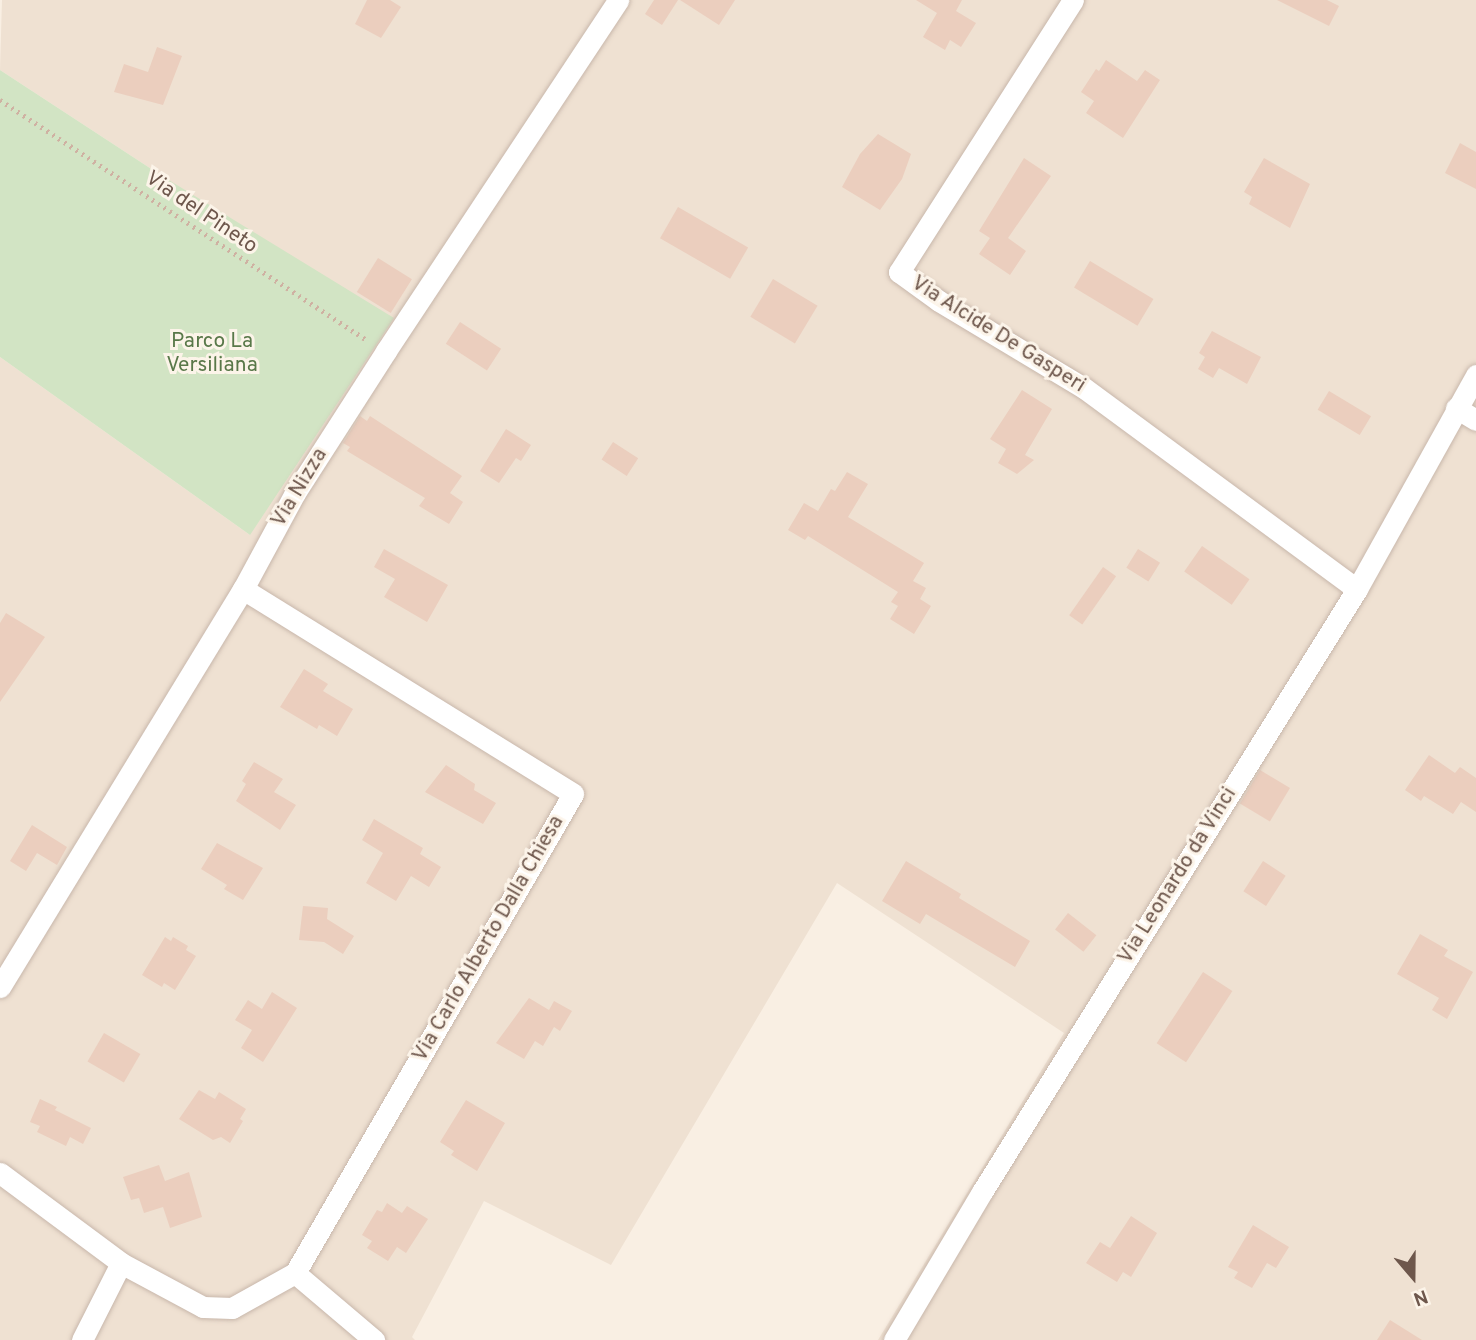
<!DOCTYPE html>
<style>
body{margin:0}
#map{position:relative;width:1476px;height:1340px;overflow:hidden;background:#f9efe3;font-family:Overpass,sans-serif}
div>[style]{position:absolute}
.residential>*{inset:0;background:#efe1d2}
.green>*{inset:0;background:#d2e4c4}
.building>*{inset:0;background:#ebcebe;transform-origin:0 0}
.path>*{height:4.5px;margin-top:-2.25px;transform-origin:0;background:repeating-linear-gradient(90deg,#cfb1a2 0 2px,transparent 0 7px)}
.roads{filter:drop-shadow(0 0 2px #c8b7ab) drop-shadow(0 0 2px #c8b7ab)}
.street>*{height:21px;margin:-10.5px;padding:0 10.5px;transform-origin:10.5px;border-radius:10.5px;background:#fff}
span{translate:-50% -50%;white-space:nowrap;text-align:center;line-height:1.15;-webkit-text-stroke:6px #fcf4e9;paint-order:stroke}
.street-label{font-size:21px;color:#6e574c}
.park-label{font-size:21px;color:#597849}
.north{position:absolute;left:1378px;top:1242px;width:70px;height:70px;-webkit-text-stroke:5px #fcf4e9;paint-order:stroke;rotate:160deg;font-size:19px;font-weight:700;line-height:28px;text-align:center;color:#6e574c}
.north::after{content:'';display:block;margin:auto;width:24px;height:32px;background:#6e574c;clip-path:polygon(50% 0,100% 100%,50% 72%,0 100%)}
</style>
<div id="map">
<div class="residential">
<div style="clip-path:polygon(2px 0,1476px 0,1476px 1340px,878px 1340px,1064px 1033px,837px 883px,611px 1265px,484px 1201px,412px 1337px,415px 1340px,0 1340px,0 357px,250px 535px,159px 174px,0 70px)"></div>
</div>
<div class="green">
<div style="clip-path:polygon(0 70px,159px 174px,394px 318px,250px 535px,0 357px)"></div>
</div>
<div class="building">
<div style="clip-path:polygon(367px 0,390px 0,401px 7px,381px 38px,355px 24px)"></div>
<div style="clip-path:polygon(654px 0,678px 0,662px 25px,645px 14px)"></div>
<div style="clip-path:polygon(680px 0,735px 0,719px 25px)"></div>
<div style="clip-path:polygon(916px 0,962px 0,956px 11px,976px 23px,961px 47px,950px 40px,945px 50px,923px 37px,937px 13px)"></div>
<div style="clip-path:polygon(1277px 0,1327px 0,1339px 6px,1329px 26px)"></div>
<div style="clip-path:polygon(157px 47px,182px 56px,163px 105px,114px 92px,124px 64px,148px 72px)"></div>
<div style="clip-path:polygon(1106px 60px,1137px 81px,1145px 70px,1160px 80px,1123px 138px,1086px 113px,1094px 101px,1081px 92px,1096px 69px,1099px 71px)"></div>
<div style="clip-path:polygon(878px 134px,911px 154px,902px 179px,880px 210px,842px 187px,860px 154px)"></div>
<div style="clip-path:polygon(1460px 143px,1476px 152px,1476px 189px,1445px 173px)"></div>
<div style="clip-path:polygon(1024px 158px,1051px 176px,1008px 238px,1026px 251px,1010px 275px,979px 254px,990px 238px,979px 231px)"></div>
<div style="clip-path:polygon(1264px 158px,1310px 184px,1290px 228px,1249px 204px,1252px 197px,1244px 192px)"></div>
<div style="left:678px;top:207px;width:81px;height:36px;rotate:30deg"></div>
<div style="left:378px;top:258px;width:40px;height:40px;rotate:32deg"></div>
<div style="left:1090px;top:261px;width:74px;height:31px;rotate:31deg"></div>
<div style="left:773px;top:279px;width:52px;height:44px;rotate:31deg"></div>
<div style="left:460px;top:322px;width:49px;height:26px;rotate:33deg"></div>
<div style="clip-path:polygon(1212px 331px,1261px 357px,1247px 384px,1219px 368px,1213px 378px,1198px 369px,1205px 357px,1199px 353px)"></div>
<div style="clip-path:polygon(1022px 390px,1052px 409px,1025px 455px,1034px 460px,1017px 474px,998px 463px,1006px 449px,990px 439px)"></div>
<div style="left:1329px;top:391px;width:49px;height:22px;rotate:31deg"></div>
<div style="clip-path:polygon(360px 416px,367px 421px,370px 416px,462px 476px,450px 493px,463px 502px,449px 524px,419px 506px,425px 498px,347px 451px,350px 447px,343px 443px)"></div>
<div style="clip-path:polygon(506px 429px,531px 445px,521px 461px,516px 458px,499px 483px,480px 471px)"></div>
<div style="left:613px;top:442px;width:30px;height:21px;rotate:33deg"></div>
<div style="clip-path:polygon(847px 472px,868px 484px,848px 517px,924px 563px,913px 581px,926px 588px,920px 599px,931px 606px,914px 634px,890px 619px,898px 606px,891px 602px,898px 592px,808px 536px,805px 540px,788px 530px,804px 503px,818px 511px,831px 489px,835px 491px)"></div>
<div style="left:1202px;top:546px;width:58px;height:31px;rotate:35deg"></div>
<div style="clip-path:polygon(384px 549px,448px 585px,427px 622px,384px 597px,395px 579px,374px 567px)"></div>
<div style="left:1138px;top:549px;width:26px;height:22px;rotate:32deg"></div>
<div style="left:1103px;top:567px;width:16px;height:59px;rotate:35deg"></div>
<div style="clip-path:polygon(6px 613px,45px 637px,0 702px,0 623px)"></div>
<div style="clip-path:polygon(304px 669px,328px 684px,323px 691px,353px 709px,337px 736px,319px 725px,317px 729px,280px 707px)"></div>
<div style="clip-path:polygon(1429px 755px,1455px 773px,1460px 767px,1476px 778px,1476px 812px,1461px 802px,1453px 814px,1424px 796px,1421px 801px,1405px 790px)"></div>
<div style="clip-path:polygon(254px 762px,283px 779px,274px 792px,296px 805px,280px 830px,236px 801px,246px 784px,242px 781px)"></div>
<div style="clip-path:polygon(446px 765px,475px 784px,474px 790px,496px 803px,483px 824px,425px 792px)"></div>
<div style="left:1260px;top:770px;width:35px;height:39px;rotate:31deg"></div>
<div style="clip-path:polygon(374px 819px,423px 848px,420px 854px,441px 867px,429px 887px,411px 876px,396px 901px,366px 883px,383px 853px,362px 840px)"></div>
<div style="clip-path:polygon(32px 825px,67px 847px,57px 865px,37px 853px,26px 871px,10px 861px)"></div>
<div style="clip-path:polygon(217px 843px,263px 868px,243px 900px,224px 889px,227px 885px,201px 869px)"></div>
<div style="clip-path:polygon(906px 861px,961px 894px,959px 898px,1030px 941px,1015px 967px,926px 914px,920px 924px,882px 901px)"></div>
<div style="left:1263px;top:861px;width:27px;height:36px;rotate:33deg"></div>
<div style="clip-path:polygon(303px 906px,328px 908px,327px 919px,354px 936px,343px 954px,324px 942px,299px 940px)"></div>
<div style="left:1068px;top:913px;width:36px;height:21px;rotate:38deg"></div>
<div style="clip-path:polygon(1420px 934px,1448px 950px,1444px 956px,1473px 972px,1447px 1019px,1432px 1010px,1439px 998px,1397px 974px)"></div>
<div style="clip-path:polygon(165px 937px,171px 941px,173px 937px,188px 946px,186px 950px,196px 956px,175px 990px,164px 983px,162px 987px,142px 975px)"></div>
<div style="left:1203px;top:972px;width:35px;height:85px;rotate:33deg"></div>
<div style="clip-path:polygon(272px 992px,297px 1008px,263px 1062px,241px 1048px,252px 1030px,235px 1020px,248px 1000px,262px 1009px)"></div>
<div style="clip-path:polygon(529px 998px,549px 1010px,554px 1001px,572px 1011px,560px 1031px,554px 1027px,543px 1046px,535px 1041px,524px 1059px,496px 1043px)"></div>
<div style="left:104px;top:1033px;width:42px;height:33px;rotate:30deg"></div>
<div style="clip-path:polygon(199px 1090px,215px 1099px,219px 1092px,246px 1109px,240px 1119px,243px 1121px,230px 1143px,221px 1137px,213px 1140px,179px 1119px)"></div>
<div style="clip-path:polygon(40px 1099px,57px 1107px,55px 1110px,91px 1128px,83px 1144px,70px 1137px,66px 1146px,37px 1132px,40px 1126px,30px 1122px)"></div>
<div style="clip-path:polygon(466px 1100px,505px 1123px,477px 1171px,451px 1155px,454px 1151px,440px 1142px)"></div>
<div style="clip-path:polygon(159px 1165px,165px 1181px,189px 1172px,202px 1217px,170px 1228px,163px 1207px,144px 1213px,139px 1198px,131px 1200px,123px 1177px)"></div>
<div style="clip-path:polygon(387px 1203px,402px 1213px,407px 1206px,428px 1219px,406px 1253px,397px 1247px,388px 1261px,367px 1248px,372px 1241px,362px 1235px,377px 1210px,382px 1212px)"></div>
<div style="clip-path:polygon(1131px 1216px,1157px 1233px,1131px 1277px,1123px 1272px,1117px 1282px,1086px 1263px,1100px 1242px,1110px 1248px)"></div>
<div style="clip-path:polygon(1253px 1225px,1289px 1247px,1276px 1268px,1267px 1263px,1252px 1288px,1234px 1278px,1238px 1272px,1228px 1267px)"></div>
<div style="clip-path:polygon(1390px 1320px,1422px 1340px,1377px 1340px)"></div>
</div>
<div class="path">
<div style="left:0;top:100px;width:440px;rotate:33.2deg"></div>
</div>
<div class="roads">
<div class="street">
<div style="left:1073px;top:0;width:323px;rotate:122.6deg"></div>
<div style="left:899px;top:272px;width:49px;rotate:35.9deg"></div>
<div style="left:939px;top:301px;width:169px;rotate:31deg"></div>
<div style="left:1084px;top:388px;width:339px;rotate:36.4deg"></div>
<div style="left:1456px;top:408px;width:23px;rotate:31deg"></div>
<div style="left:243px;top:589px;width:388px;rotate:31.8deg"></div>
<div style="left:573px;top:794px;width:554px;rotate:120.13deg"></div>
<div style="left:0;top:987px;width:466px;rotate:-58.6deg"></div>
<div style="left:243px;top:589px;width:109px;rotate:-61.6deg"></div>
<div style="left:295px;top:493px;width:169px;rotate:-57.3deg"></div>
<div style="left:386px;top:351px;width:421px;rotate:-56.5deg"></div>
<div style="left:0;top:1173px;width:151px;rotate:36.6deg"></div>
<div style="left:121px;top:1263px;width:93px;rotate:28.2deg"></div>
<div style="left:203px;top:1307px;width:29px;rotate:2deg"></div>
<div style="left:232px;top:1308px;width:72px;rotate:-29.1deg"></div>
<div style="left:295px;top:1273px;width:104px;rotate:40.3deg"></div>
<div style="left:82px;top:1340px;width:86px;rotate:-63.1deg"></div>
<div style="left:894px;top:1340px;width:172px;rotate:-59.3deg"></div>
<div style="left:982px;top:1192px;width:710px;rotate:-58.12deg"></div>
<div style="left:1357px;top:589px;width:245px;rotate:-60.9deg"></div>
</div>
</div>
<div class="street-label">
<span style="left:201px;top:213px;rotate:34deg">Via del Pineto</span>
<span style="left:998px;top:335px;rotate:32deg">Via Alcide De Gasperi</span>
<span style="left:300px;top:488px;rotate:-59deg">Via Nizza</span>
<span style="left:1178px;top:876px;rotate:-58deg">Via Leonardo da Vinci</span>
<span style="left:489px;top:939px;rotate:-60deg">Via Carlo Alberto Dalla Chiesa</span>
</div>
<div class="park-label">
<span style="left:212px;top:354px">Parco La<br>Versiliana</span>
</div>
<div class="north">N</div>
</div>
